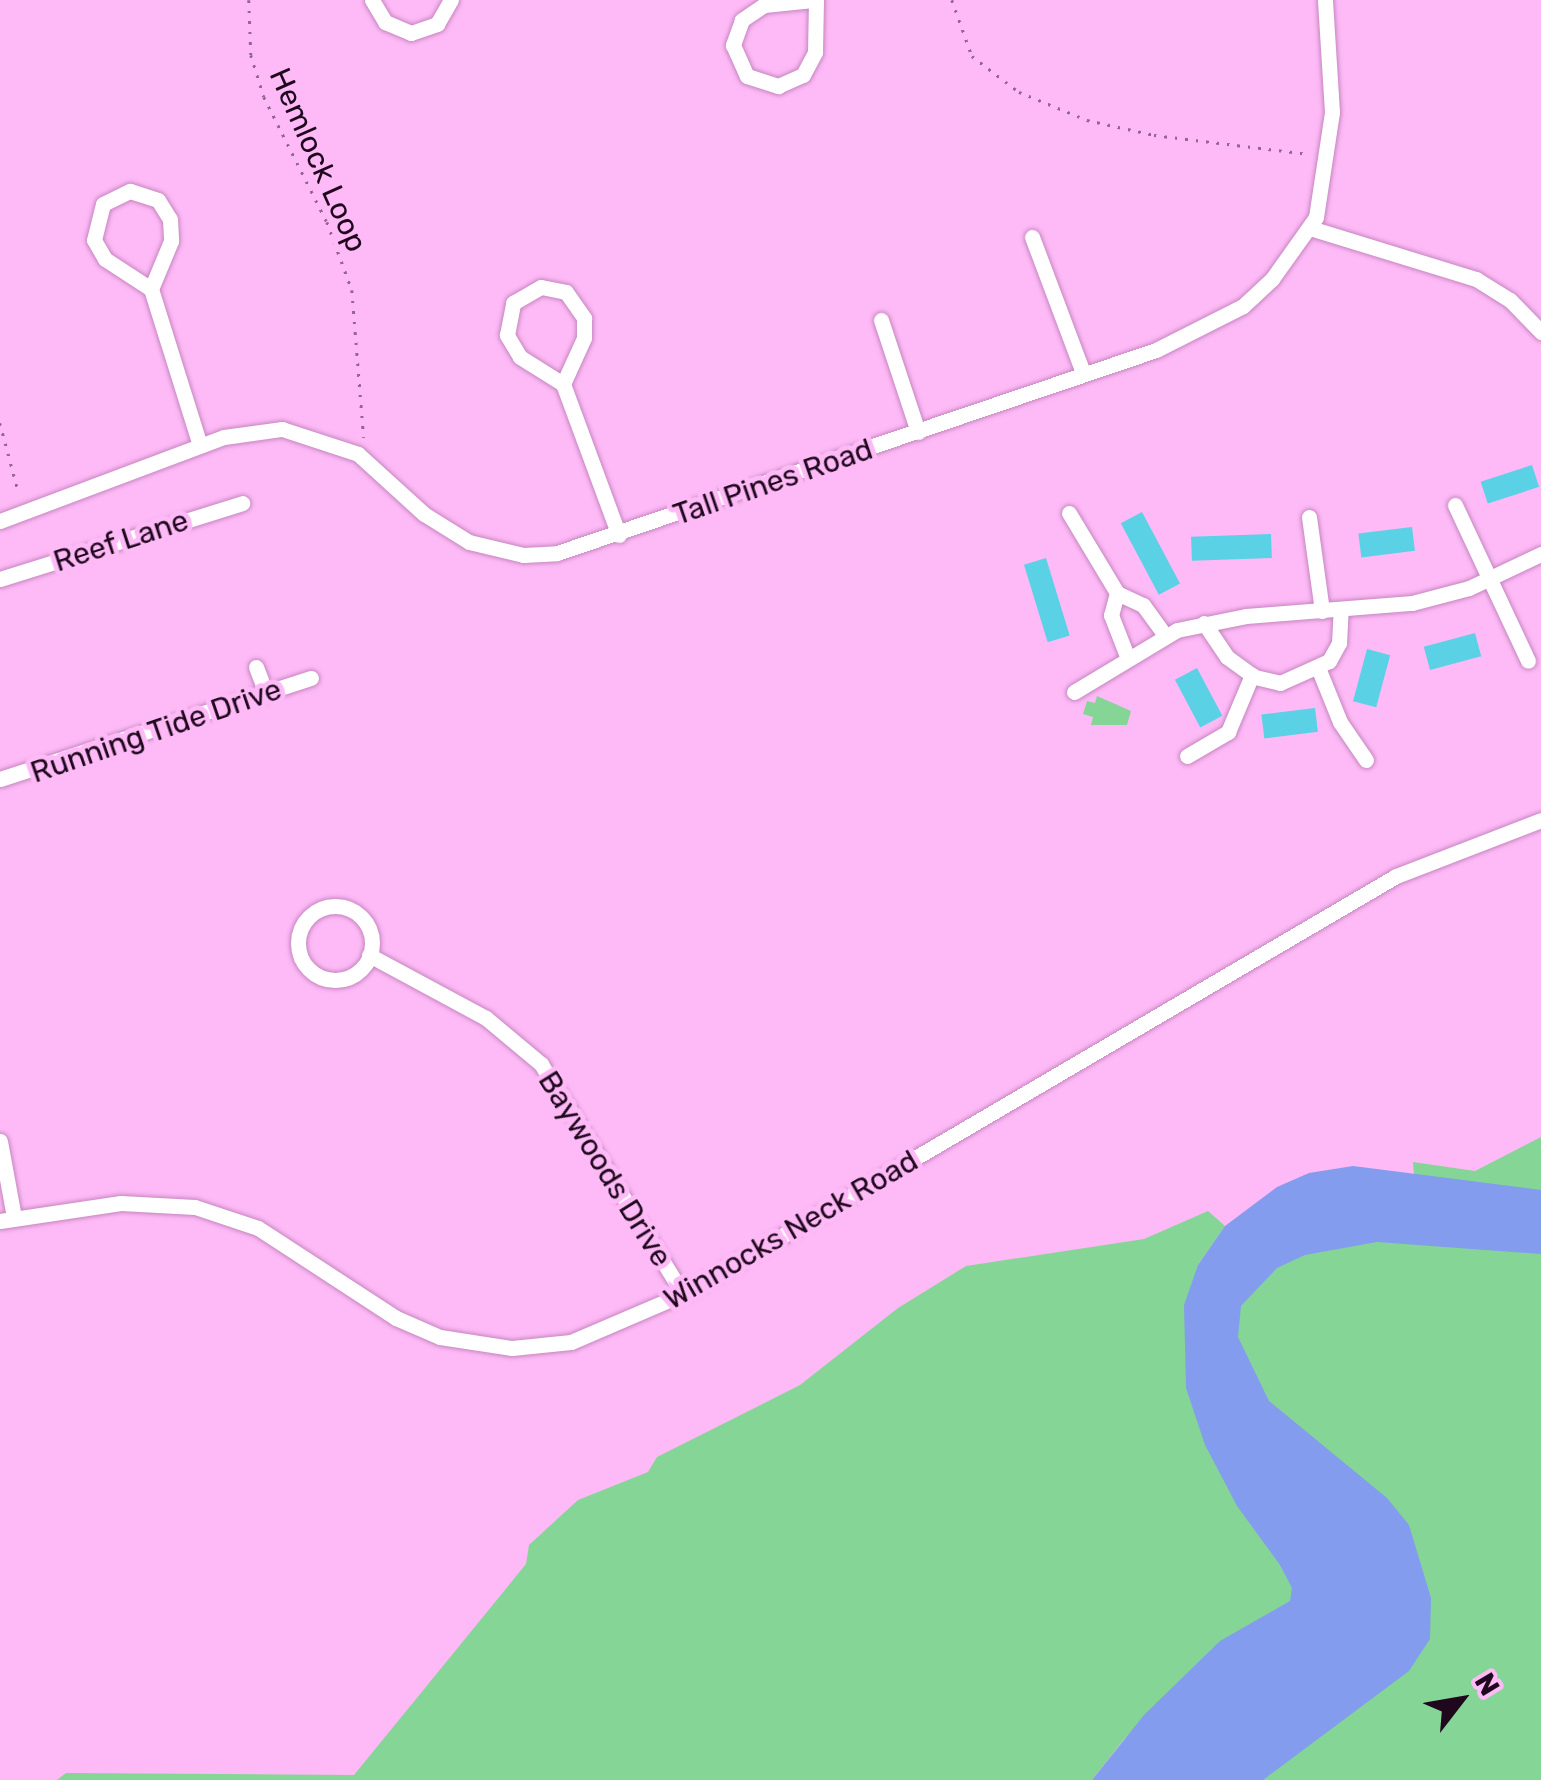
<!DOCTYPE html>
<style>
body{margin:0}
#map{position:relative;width:1541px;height:1780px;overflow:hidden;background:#fdbaf6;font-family:Rubik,sans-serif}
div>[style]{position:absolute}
.green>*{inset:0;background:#85d596}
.water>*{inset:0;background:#839cee}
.building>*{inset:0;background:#5ad1e5;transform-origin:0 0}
.path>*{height:2.5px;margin-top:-1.25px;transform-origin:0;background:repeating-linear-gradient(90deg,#94658f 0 2.5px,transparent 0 10.5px)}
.roads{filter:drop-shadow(0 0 2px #c686c0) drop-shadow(0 0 2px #c686c0)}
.minor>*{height:15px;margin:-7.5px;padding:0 7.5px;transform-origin:7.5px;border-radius:7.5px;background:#fff}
.minor>.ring{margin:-7.5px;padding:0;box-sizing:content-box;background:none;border:15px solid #fff;border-radius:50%}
span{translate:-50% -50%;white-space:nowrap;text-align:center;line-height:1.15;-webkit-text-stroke:10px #fdbaf6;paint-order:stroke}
.street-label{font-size:30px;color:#1f071d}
.north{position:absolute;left:1411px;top:1650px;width:100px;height:100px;-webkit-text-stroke:8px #fdbaf6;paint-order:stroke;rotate:59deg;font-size:28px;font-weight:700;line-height:40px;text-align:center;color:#1f071d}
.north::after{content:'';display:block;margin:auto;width:35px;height:45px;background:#1f071d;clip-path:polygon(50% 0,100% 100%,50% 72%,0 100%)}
</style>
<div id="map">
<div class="green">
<div style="clip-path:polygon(1097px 696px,1131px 711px,1127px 725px,1091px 725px,1093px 717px,1083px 714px,1087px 701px,1095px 703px)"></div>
<div style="clip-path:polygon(1541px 1137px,1541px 1780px,1256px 1780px,1302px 1739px,1285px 1422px,1256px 1391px,1233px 1330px,1245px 1282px,1332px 1242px,1419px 1239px,1413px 1162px,1475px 1171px)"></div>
<div style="clip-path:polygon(1208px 1211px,1225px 1226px,1198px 1265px,1302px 1593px,1125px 1738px,1092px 1780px,57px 1780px,66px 1773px,354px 1775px,526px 1564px,529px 1545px,578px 1500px,648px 1472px,657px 1457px,800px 1385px,898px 1308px,966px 1266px,1144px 1239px)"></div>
</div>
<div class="water">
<div style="clip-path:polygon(1353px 1166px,1541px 1190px,1541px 1254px,1377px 1242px,1305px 1255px,1277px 1268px,1241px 1306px,1238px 1337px,1269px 1401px,1387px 1498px,1409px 1525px,1431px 1598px,1430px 1639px,1409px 1671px,1263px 1780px,1092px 1780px,1144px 1715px,1220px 1641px,1290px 1601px,1292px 1588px,1280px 1565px,1237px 1506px,1205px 1445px,1186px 1388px,1184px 1305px,1198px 1265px,1225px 1226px,1277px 1187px,1309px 1173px)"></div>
</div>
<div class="building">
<div style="left:1532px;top:465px;width:23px;height:54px;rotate:72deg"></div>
<div style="left:1142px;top:512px;width:81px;height:24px;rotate:62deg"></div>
<div style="left:1412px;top:527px;width:24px;height:54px;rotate:83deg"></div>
<div style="left:1271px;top:534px;width:24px;height:80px;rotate:88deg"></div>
<div style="left:1046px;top:558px;width:81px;height:23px;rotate:73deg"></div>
<div style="left:1475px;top:633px;width:24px;height:53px;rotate:75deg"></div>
<div style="left:1367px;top:649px;width:24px;height:54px;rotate:15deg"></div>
<div style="left:1197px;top:668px;width:54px;height:25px;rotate:62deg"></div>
<div style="left:1315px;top:708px;width:24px;height:54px;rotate:83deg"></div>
</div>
<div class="path">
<div style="left:249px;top:0;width:55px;rotate:87.9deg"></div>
<div style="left:251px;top:55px;width:44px;rotate:72.8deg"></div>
<div style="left:264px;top:97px;width:140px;rotate:63.3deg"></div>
<div style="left:327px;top:222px;width:72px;rotate:69.8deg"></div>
<div style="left:352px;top:290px;width:148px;rotate:85.4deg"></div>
<div style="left:952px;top:0;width:59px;rotate:70.3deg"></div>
<div style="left:972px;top:56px;width:59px;rotate:37.5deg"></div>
<div style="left:1019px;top:92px;width:74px;rotate:22.4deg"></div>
<div style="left:1087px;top:120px;width:69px;rotate:12.6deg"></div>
<div style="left:1154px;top:135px;width:156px;rotate:7deg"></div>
<div style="left:0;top:423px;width:73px;rotate:75deg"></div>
</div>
<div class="roads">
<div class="minor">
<div style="left:372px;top:0;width:26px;rotate:59deg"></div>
<div style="left:385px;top:22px;width:28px;rotate:23deg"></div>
<div style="left:411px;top:33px;width:28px;rotate:-19deg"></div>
<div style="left:437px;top:24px;width:28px;rotate:-60deg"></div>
<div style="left:813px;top:0;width:49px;rotate:174.2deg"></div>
<div style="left:764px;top:5px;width:27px;rotate:146deg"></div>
<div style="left:742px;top:20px;width:27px;rotate:110deg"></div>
<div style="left:733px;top:45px;width:34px;rotate:66deg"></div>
<div style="left:747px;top:76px;width:33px;rotate:18deg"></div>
<div style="left:778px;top:86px;width:27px;rotate:-24deg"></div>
<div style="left:803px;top:75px;width:26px;rotate:-62deg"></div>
<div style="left:815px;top:52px;width:52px;rotate:-88.9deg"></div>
<div style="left:130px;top:191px;width:29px;rotate:18deg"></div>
<div style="left:158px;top:200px;width:22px;rotate:58deg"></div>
<div style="left:170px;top:219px;width:22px;rotate:87deg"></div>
<div style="left:171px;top:241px;width:52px;rotate:112.6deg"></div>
<div style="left:151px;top:289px;width:55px;rotate:-146.9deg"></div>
<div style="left:105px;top:259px;width:22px;rotate:-120deg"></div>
<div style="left:94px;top:240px;width:37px;rotate:-76deg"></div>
<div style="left:103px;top:204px;width:30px;rotate:-26deg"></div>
<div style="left:1310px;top:228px;width:174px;rotate:17.1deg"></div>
<div style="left:1476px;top:279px;width:40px;rotate:32deg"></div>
<div style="left:1510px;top:300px;width:45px;rotate:45.9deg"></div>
<div style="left:1032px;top:237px;width:145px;rotate:69.4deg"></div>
<div style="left:541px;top:287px;width:25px;rotate:11deg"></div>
<div style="left:566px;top:292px;width:32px;rotate:55deg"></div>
<div style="left:584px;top:318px;width:20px;rotate:90deg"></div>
<div style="left:584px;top:338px;width:51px;rotate:114.5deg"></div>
<div style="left:563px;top:384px;width:51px;rotate:-147.9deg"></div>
<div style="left:520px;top:357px;width:26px;rotate:-121deg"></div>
<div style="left:507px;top:335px;width:33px;rotate:-79deg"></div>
<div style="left:513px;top:303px;width:32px;rotate:-30deg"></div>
<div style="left:151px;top:289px;width:164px;rotate:72.6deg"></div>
<div style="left:881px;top:320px;width:118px;rotate:71.7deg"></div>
<div style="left:563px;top:384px;width:161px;rotate:69.7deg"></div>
<div style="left:1455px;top:505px;width:172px;rotate:64.9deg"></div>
<div style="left:1069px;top:513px;width:93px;rotate:59deg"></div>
<div style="left:1117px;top:593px;width:29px;rotate:25deg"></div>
<div style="left:1143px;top:605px;width:37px;rotate:54deg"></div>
<div style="left:1309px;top:517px;width:95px;rotate:82.1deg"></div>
<div style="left:0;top:521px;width:239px;rotate:-20.6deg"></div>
<div style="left:224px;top:437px;width:59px;rotate:-7.9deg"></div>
<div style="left:282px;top:429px;width:80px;rotate:18.2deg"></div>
<div style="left:358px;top:454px;width:89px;rotate:42.3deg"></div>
<div style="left:424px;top:514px;width:53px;rotate:31.9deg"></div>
<div style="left:469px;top:542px;width:56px;rotate:13.5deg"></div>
<div style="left:523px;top:555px;width:34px;rotate:-3deg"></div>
<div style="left:557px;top:553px;width:632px;rotate:-18.72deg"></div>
<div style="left:1156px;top:350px;width:97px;rotate:-26.8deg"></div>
<div style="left:1243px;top:306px;width:40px;rotate:-43deg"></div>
<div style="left:1272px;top:279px;width:76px;rotate:-54.6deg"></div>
<div style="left:1316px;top:217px;width:106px;rotate:-81.3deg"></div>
<div style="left:1332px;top:112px;width:112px;rotate:-93.6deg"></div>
<div style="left:0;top:579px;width:254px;rotate:-17.4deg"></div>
<div style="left:1117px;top:593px;width:23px;rotate:105deg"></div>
<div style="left:1111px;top:615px;width:44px;rotate:68.7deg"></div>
<div style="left:1204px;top:623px;width:41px;rotate:55.9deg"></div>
<div style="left:1227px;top:657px;width:34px;rotate:36deg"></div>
<div style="left:1255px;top:677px;width:26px;rotate:13deg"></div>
<div style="left:1280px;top:683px;width:54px;rotate:-24.2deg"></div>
<div style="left:1329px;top:661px;width:21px;rotate:-61deg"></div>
<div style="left:1339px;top:643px;width:33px;rotate:-87deg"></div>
<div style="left:256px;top:667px;width:28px;rotate:69deg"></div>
<div style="left:1319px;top:670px;width:56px;rotate:68deg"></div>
<div style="left:1340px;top:722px;width:46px;rotate:55.6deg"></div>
<div style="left:1074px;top:692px;width:120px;rotate:-31deg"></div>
<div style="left:1177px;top:630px;width:70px;rotate:-11.5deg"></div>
<div style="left:1246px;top:616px;width:167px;rotate:-4.5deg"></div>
<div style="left:1412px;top:603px;width:59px;rotate:-14.7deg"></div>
<div style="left:1469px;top:588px;width:80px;rotate:-25.3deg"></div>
<div style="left:1187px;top:756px;width:48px;rotate:-30.3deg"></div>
<div style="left:1228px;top:732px;width:62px;rotate:-67.2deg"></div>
<div style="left:0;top:779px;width:327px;rotate:-18deg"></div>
<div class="ring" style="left:298px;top:906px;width:59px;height:59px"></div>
<div style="left:369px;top:955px;width:133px;rotate:28.3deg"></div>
<div style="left:486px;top:1018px;width:72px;rotate:39.9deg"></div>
<div style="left:541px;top:1064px;width:270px;rotate:58.3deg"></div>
<div style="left:0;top:1141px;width:77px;rotate:79.6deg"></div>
<div style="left:0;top:1221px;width:122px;rotate:-8.5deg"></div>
<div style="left:121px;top:1203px;width:74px;rotate:3.1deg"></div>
<div style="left:195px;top:1207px;width:66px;rotate:18.4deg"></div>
<div style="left:258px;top:1228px;width:165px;rotate:33.1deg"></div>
<div style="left:396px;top:1318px;width:48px;rotate:23.4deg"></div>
<div style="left:440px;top:1337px;width:73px;rotate:8.7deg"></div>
<div style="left:512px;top:1348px;width:59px;rotate:-5.8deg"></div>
<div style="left:571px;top:1342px;width:122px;rotate:-23.2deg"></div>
<div style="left:683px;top:1294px;width:826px;rotate:-30.38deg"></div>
<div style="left:1396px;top:876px;width:155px;rotate:-21.1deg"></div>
</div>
</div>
<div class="street-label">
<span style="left:318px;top:160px;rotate:66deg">Hemlock Loop</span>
<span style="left:773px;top:482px;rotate:-19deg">Tall Pines Road</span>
<span style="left:121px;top:541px;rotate:-18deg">Reef Lane</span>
<span style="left:156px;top:731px;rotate:-19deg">Running Tide Drive</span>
<span style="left:605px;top:1169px;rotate:58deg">Baywoods Drive</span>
<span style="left:791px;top:1230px;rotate:-30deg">Winnocks Neck Road</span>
</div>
<div class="north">N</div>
</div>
